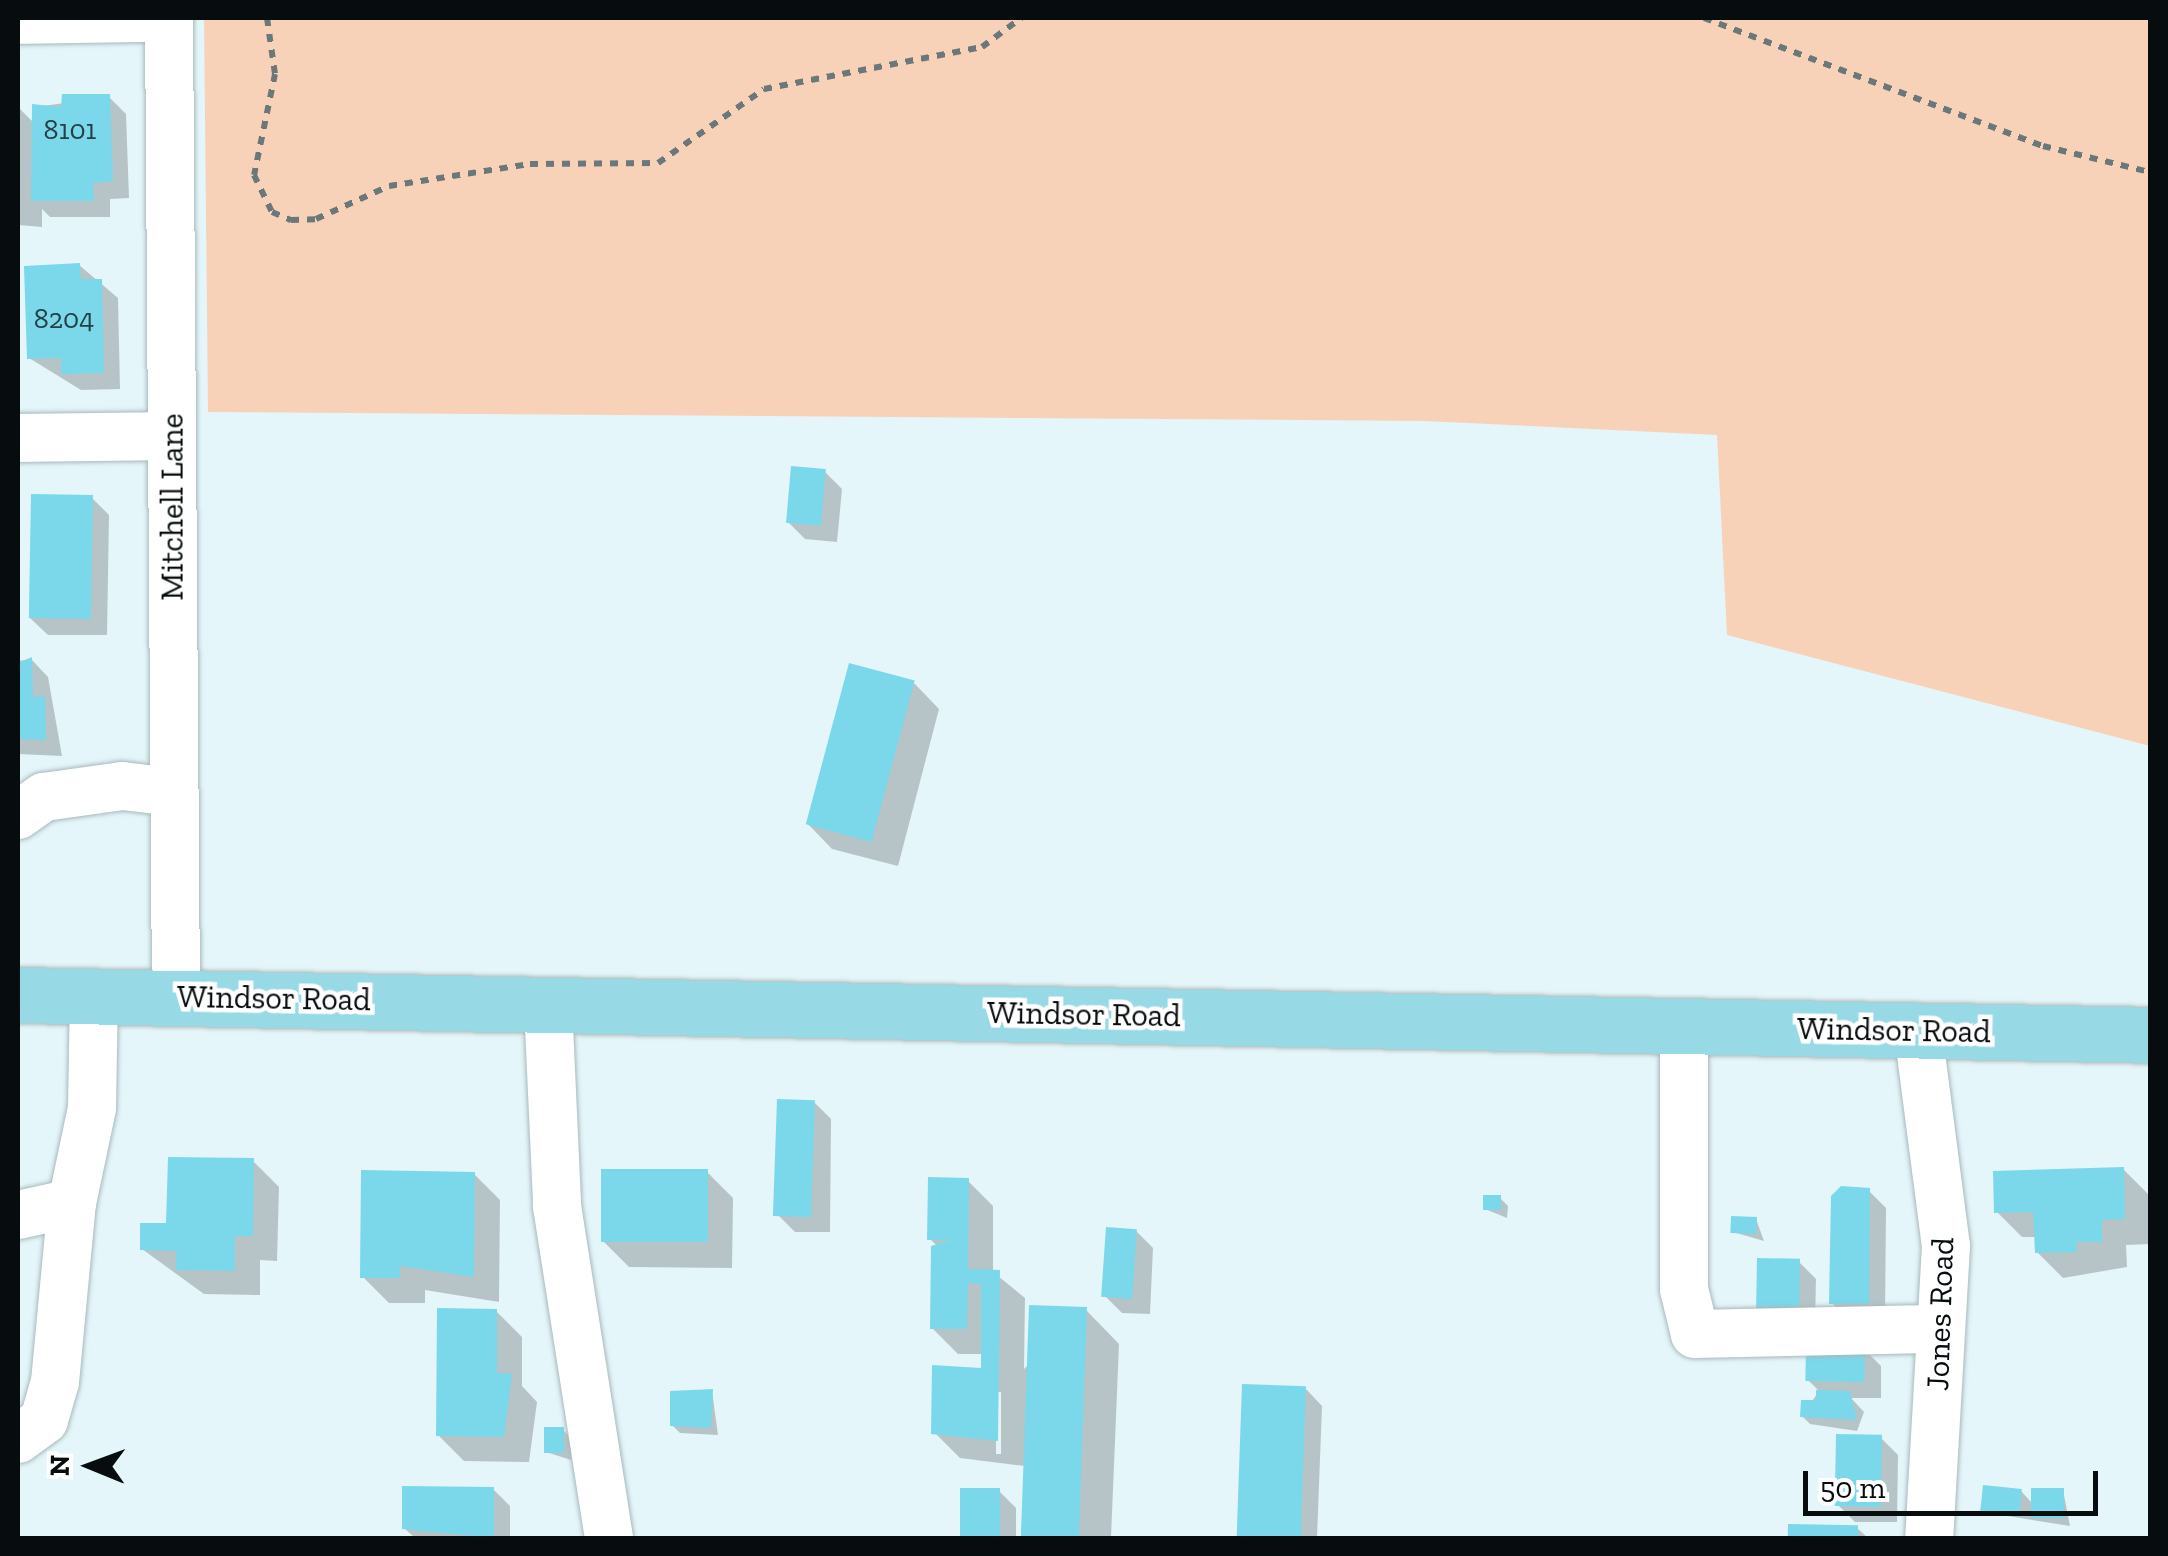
<!DOCTYPE html>
<style>
body{margin:0}
#map{position:relative;width:2168px;height:1556px;overflow:hidden;background:#e4f6f9;font-family:"Zilla Slab",serif}
div>[style]{position:absolute}
.green>*{inset:0;background:#f8d2b8}
.shadow>*{inset:0;background:#0003}
.building>*{inset:0;background:#7ad8ea;transform-origin:0 0}
.path>*{height:6px;margin-top:-3px;transform-origin:0;background:repeating-linear-gradient(90deg,#6c7779 0 8px,transparent 0 16px)}
.roads{filter:drop-shadow(0 0 2px #a8b9bc) drop-shadow(0 0 2px #a8b9bc)}
.minor>*{height:48px;margin:-24px;padding:0 24px;transform-origin:24px;border-radius:24px;background:#fff}
.major>*{height:55px;margin:-27.5px;padding:0 27.5px;transform-origin:27.5px;border-radius:27.5px;background:#97d9e5}
span{translate:-50% -50%;white-space:nowrap;text-align:center;line-height:1.15;-webkit-text-stroke:9px #fff;paint-order:stroke}
.number-label{font-size:28px;color:#244045}
.number-label span{-webkit-text-stroke-width:0}
.street-label{font-size:32px;color:#070d0e}
.frame{position:absolute;inset:0;border:20px solid #070d0e;pointer-events:none}
.north{position:absolute;left:40px;top:1416px;width:100px;height:100px;-webkit-text-stroke:8px #fff;paint-order:stroke;rotate:271deg;font-size:28px;font-weight:700;line-height:40px;text-align:center;color:#070d0e}
.north::after{content:'';display:block;margin:auto;width:35px;height:45px;background:#070d0e;clip-path:polygon(50% 0,100% 100%,50% 72%,0 100%)}
.scale{position:absolute;left:1803px;top:1471px;width:295px;height:45px;box-sizing:border-box;border:5px solid #070d0e;border-top:0;padding-left:12px;font-size:30px;line-height:35px;white-space:nowrap;color:#070d0e;-webkit-text-stroke:8px #fff;paint-order:stroke}
</style>
<div id="map">
<div class="green">
<div style="clip-path:polygon(204px 18px,2150px 18px,2150px 746px,1727px 635px,1717px 435px,1425px 421px,208px 412px)"></div>
</div>
<div class="shadow">
<div style="clip-path:polygon(109px 97px,126px 114px,129px 198px,110px 199px,110px 217px,50px 217px,42px 209px,42px 227px,18px 225px,18px 107px,35px 124px,35px 107px)"></div>
<div style="clip-path:polygon(79px 265px,118px 298px,120px 389px,81px 390px,29px 358px)"></div>
<div style="clip-path:polygon(825px 472px,842px 489px,837px 542px,805px 539px,788px 522px)"></div>
<div style="clip-path:polygon(92px 498px,109px 515px,107px 635px,48px 635px,30px 618px)"></div>
<div style="clip-path:polygon(31px 659px,48px 677px,62px 756px,18px 754px,18px 661px)"></div>
<div style="clip-path:polygon(914px 683px,939px 709px,898px 866px,832px 849px,807px 823px)"></div>
<div style="clip-path:polygon(814px 1102px,831px 1119px,830px 1232px,795px 1232px,778px 1215px)"></div>
<div style="clip-path:polygon(253px 1161px,279px 1187px,277px 1261px,260px 1260px,260px 1295px,204px 1294px,142px 1249px)"></div>
<div style="clip-path:polygon(2123px 1169px,2149px 1195px,2150px 1244px,2126px 1245px,2127px 1267px,2063px 1278px,2037px 1252px,2037px 1237px,2022px 1237px,1996px 1211px)"></div>
<div style="clip-path:polygon(707px 1172px,733px 1198px,732px 1268px,629px 1267px,603px 1241px)"></div>
<div style="clip-path:polygon(474px 1174px,500px 1200px,499px 1302px,425px 1290px,425px 1303px,389px 1303px,363px 1277px)"></div>
<div style="clip-path:polygon(evenodd,968px 1181px,993px 1206px,993px 1272px,1025px 1298px,1024px 1369px,1086px 1310px,1119px 1344px,1111px 1538px,1021px 1538px,1025px 1466px,960px 1458px,934px 1432px,984px 1370px,984px 1354px,958px 1354px,932px 1328px,938px 1247px,930px 1239px,968px 1181px,996px 1392px,1001px 1392px,1001px 1454px,996px 1454px,996px 1392px)"></div>
<div style="clip-path:polygon(1869px 1191px,1886px 1208px,1885px 1320px,1849px 1320px,1832px 1303px)"></div>
<div style="clip-path:polygon(1500px 1198px,1508px 1206px,1507px 1218px,1485px 1209px)"></div>
<div style="clip-path:polygon(1756px 1219px,1764px 1241px,1733px 1232px)"></div>
<div style="clip-path:polygon(1136px 1231px,1153px 1248px,1150px 1314px,1122px 1313px,1105px 1296px)"></div>
<div style="clip-path:polygon(1799px 1262px,1816px 1279px,1815px 1323px,1775px 1324px,1758px 1306px)"></div>
<div style="clip-path:polygon(496px 1311px,522px 1337px,522px 1386px,537px 1402px,529px 1462px,464px 1461px,438px 1435px)"></div>
<div style="clip-path:polygon(1864px 1349px,1881px 1366px,1881px 1398px,1851px 1398px,1864px 1412px,1857px 1431px,1810px 1424px,1802px 1416px,1819px 1391px,1808px 1380px)"></div>
<div style="clip-path:polygon(1245px 1386px,1305px 1388px,1322px 1406px,1317px 1538px,1239px 1538px)"></div>
<div style="clip-path:polygon(712px 1391px,718px 1435px,680px 1433px,672px 1425px)"></div>
<div style="clip-path:polygon(563px 1430px,571px 1438px,571px 1460px,546px 1452px)"></div>
<div style="clip-path:polygon(1881px 1438px,1898px 1455px,1897px 1522px,1855px 1522px,1838px 1505px)"></div>
<div style="clip-path:polygon(493px 1489px,510px 1506px,510px 1538px,415px 1538px,404px 1528px)"></div>
<div style="clip-path:polygon(2063px 1490px,2070px 1526px,1983px 1512px,2021px 1491px,2032px 1503px)"></div>
<div style="clip-path:polygon(962px 1491px,999px 1491px,1016px 1508px,1016px 1538px,962px 1538px)"></div>
<div style="clip-path:polygon(1791px 1526px,1857px 1528px,1868px 1538px,1790px 1538px)"></div>
</div>
<div class="building">
<div style="clip-path:polygon(62px 94px,110px 94px,113px 181px,93px 183px,94px 201px,31px 201px,32px 104px,61px 107px)"></div>
<div style="clip-path:polygon(80px 263px,81px 279px,102px 279px,104px 373px,61px 374px,61px 358px,27px 359px,24px 266px)"></div>
<div style="left:791px;top:466px;width:35px;height:57px;rotate:5deg"></div>
<div style="left:93px;top:495px;width:124px;height:62px;rotate:91deg"></div>
<div style="clip-path:polygon(32px 657px,33px 697px,45px 696px,46px 740px,18px 739px,18px 663px)"></div>
<div style="left:849px;top:663px;width:68px;height:167px;rotate:15deg"></div>
<div style="left:777px;top:1099px;width:38px;height:117px;rotate:2deg"></div>
<div style="clip-path:polygon(168px 1157px,254px 1158px,253px 1236px,235px 1236px,235px 1271px,176px 1270px,176px 1251px,140px 1250px,140px 1223px,166px 1223px)"></div>
<div style="clip-path:polygon(2124px 1167px,2125px 1219px,2102px 1220px,2102px 1242px,2076px 1242px,2077px 1252px,2035px 1253px,2033px 1212px,1994px 1213px,1993px 1171px)"></div>
<div style="left:601px;top:1169px;width:107px;height:73px"></div>
<div style="clip-path:polygon(361px 1170px,475px 1172px,474px 1277px,400px 1266px,400px 1278px,360px 1278px)"></div>
<div style="clip-path:polygon(928px 1177px,969px 1178px,968px 1269px,1000px 1270px,998px 1441px,931px 1434px,932px 1365px,981px 1368px,981px 1284px,968px 1283px,967px 1329px,930px 1329px,931px 1246px,952px 1240px,927px 1240px)"></div>
<div style="clip-path:polygon(1841px 1186px,1870px 1188px,1869px 1304px,1829px 1304px,1831px 1196px)"></div>
<div style="left:1483px;top:1195px;width:18px;height:15px"></div>
<div style="left:1731px;top:1216px;width:26px;height:17px;rotate:2deg"></div>
<div style="left:1106px;top:1227px;width:31px;height:70px;rotate:4deg"></div>
<div style="left:1757px;top:1258px;width:43px;height:50px;rotate:1deg"></div>
<div style="left:1029px;top:1305px;width:58px;height:233px;rotate:2deg"></div>
<div style="clip-path:polygon(437px 1308px,497px 1309px,497px 1373px,512px 1374px,504px 1437px,436px 1436px)"></div>
<div style="left:1806px;top:1345px;width:59px;height:36px;rotate:1deg"></div>
<div style="left:1242px;top:1384px;width:64px;height:154px;rotate:2deg"></div>
<div style="clip-path:polygon(713px 1389px,711px 1428px,670px 1426px,670px 1391px)"></div>
<div style="clip-path:polygon(1816px 1390px,1850px 1391px,1857px 1420px,1800px 1417px,1801px 1400px,1816px 1400px)"></div>
<div style="left:544px;top:1427px;width:20px;height:26px"></div>
<div style="left:1836px;top:1434px;width:46px;height:72px;rotate:1deg"></div>
<div style="left:1983px;top:1485px;width:39px;height:28px;rotate:6deg"></div>
<div style="clip-path:polygon(402px 1486px,494px 1487px,494px 1538px,402px 1529px)"></div>
<div style="left:960px;top:1488px;width:40px;height:50px"></div>
<div style="left:2031px;top:1488px;width:33px;height:30px"></div>
<div style="left:1788px;top:1524px;width:70px;height:14px;rotate:1deg"></div>
</div>
<div class="path">
<div style="left:267px;top:18px;width:57px;rotate:81.9deg"></div>
<div style="left:275px;top:74px;width:103px;rotate:101.7deg"></div>
<div style="left:254px;top:175px;width:41px;rotate:64.1deg"></div>
<div style="left:272px;top:212px;width:21px;rotate:23deg"></div>
<div style="left:291px;top:220px;width:25px;rotate:-2deg"></div>
<div style="left:316px;top:219px;width:80px;rotate:-24.3deg"></div>
<div style="left:389px;top:186px;width:143px;rotate:-8.9deg"></div>
<div style="left:530px;top:164px;width:128px;rotate:-0.4deg"></div>
<div style="left:658px;top:163px;width:129px;rotate:-34.9deg"></div>
<div style="left:764px;top:89px;width:222px;rotate:-10.9deg"></div>
<div style="left:982px;top:47px;width:49px;rotate:-36.6deg"></div>
<div style="left:1704px;top:18px;width:362px;rotate:20.7deg"></div>
<div style="left:2043px;top:146px;width:110px;rotate:13.7deg"></div>
</div>
<div class="roads">
<div class="minor">
<div style="left:169px;top:18px;width:978px;rotate:89.59deg"></div>
<div style="left:18px;top:20px;width:130px;rotate:-0.9deg"></div>
<div style="left:18px;top:438px;width:154px;rotate:-0.7deg"></div>
<div style="left:18px;top:815px;width:32px;rotate:-35deg"></div>
<div style="left:44px;top:797px;width:79px;rotate:-8deg"></div>
<div style="left:122px;top:786px;width:52px;rotate:6.6deg"></div>
<div style="left:548px;top:1004px;width:202px;rotate:87.4deg"></div>
<div style="left:557px;top:1206px;width:336px;rotate:81.1deg"></div>
<div style="left:1684px;top:1026px;width:263px;rotate:90deg"></div>
<div style="left:1684px;top:1289px;width:46px;rotate:76.3deg"></div>
<div style="left:1695px;top:1334px;width:246px;rotate:-1.2deg"></div>
<div style="left:1918px;top:1031px;width:217px;rotate:82.6deg"></div>
<div style="left:1946px;top:1246px;width:292px;rotate:93.3deg"></div>
<div style="left:18px;top:1215px;width:55px;rotate:-12.5deg"></div>
<div style="left:18px;top:1439px;width:32px;rotate:-36deg"></div>
<div style="left:44px;top:1420px;width:40px;rotate:-74deg"></div>
<div style="left:55px;top:1382px;width:180px;rotate:-84.6deg"></div>
<div style="left:72px;top:1203px;width:97px;rotate:-78.1deg"></div>
<div style="left:92px;top:1108px;width:113px;rotate:-89deg"></div>
</div>
<div class="major">
<div style="left:18px;top:995px;width:2132px;rotate:1.07deg"></div>
</div>
</div>
<div class="number-label">
<span style="left:70px;top:130px">8101</span>
<span style="left:64px;top:319px">8204</span>
</div>
<div class="street-label">
<span style="left:172px;top:507px;rotate:-90deg">Mitchell Lane</span>
<span style="left:274px;top:998px;rotate:1deg">Windsor Road</span>
<span style="left:1084px;top:1014px;rotate:1deg">Windsor Road</span>
<span style="left:1894px;top:1030px;rotate:1deg">Windsor Road</span>
<span style="left:1940px;top:1314px;rotate:-88deg">Jones Road</span>
</div>
<div class="frame"></div>
<div class="north">N</div>
<div class="scale">50 m</div>
</div>
